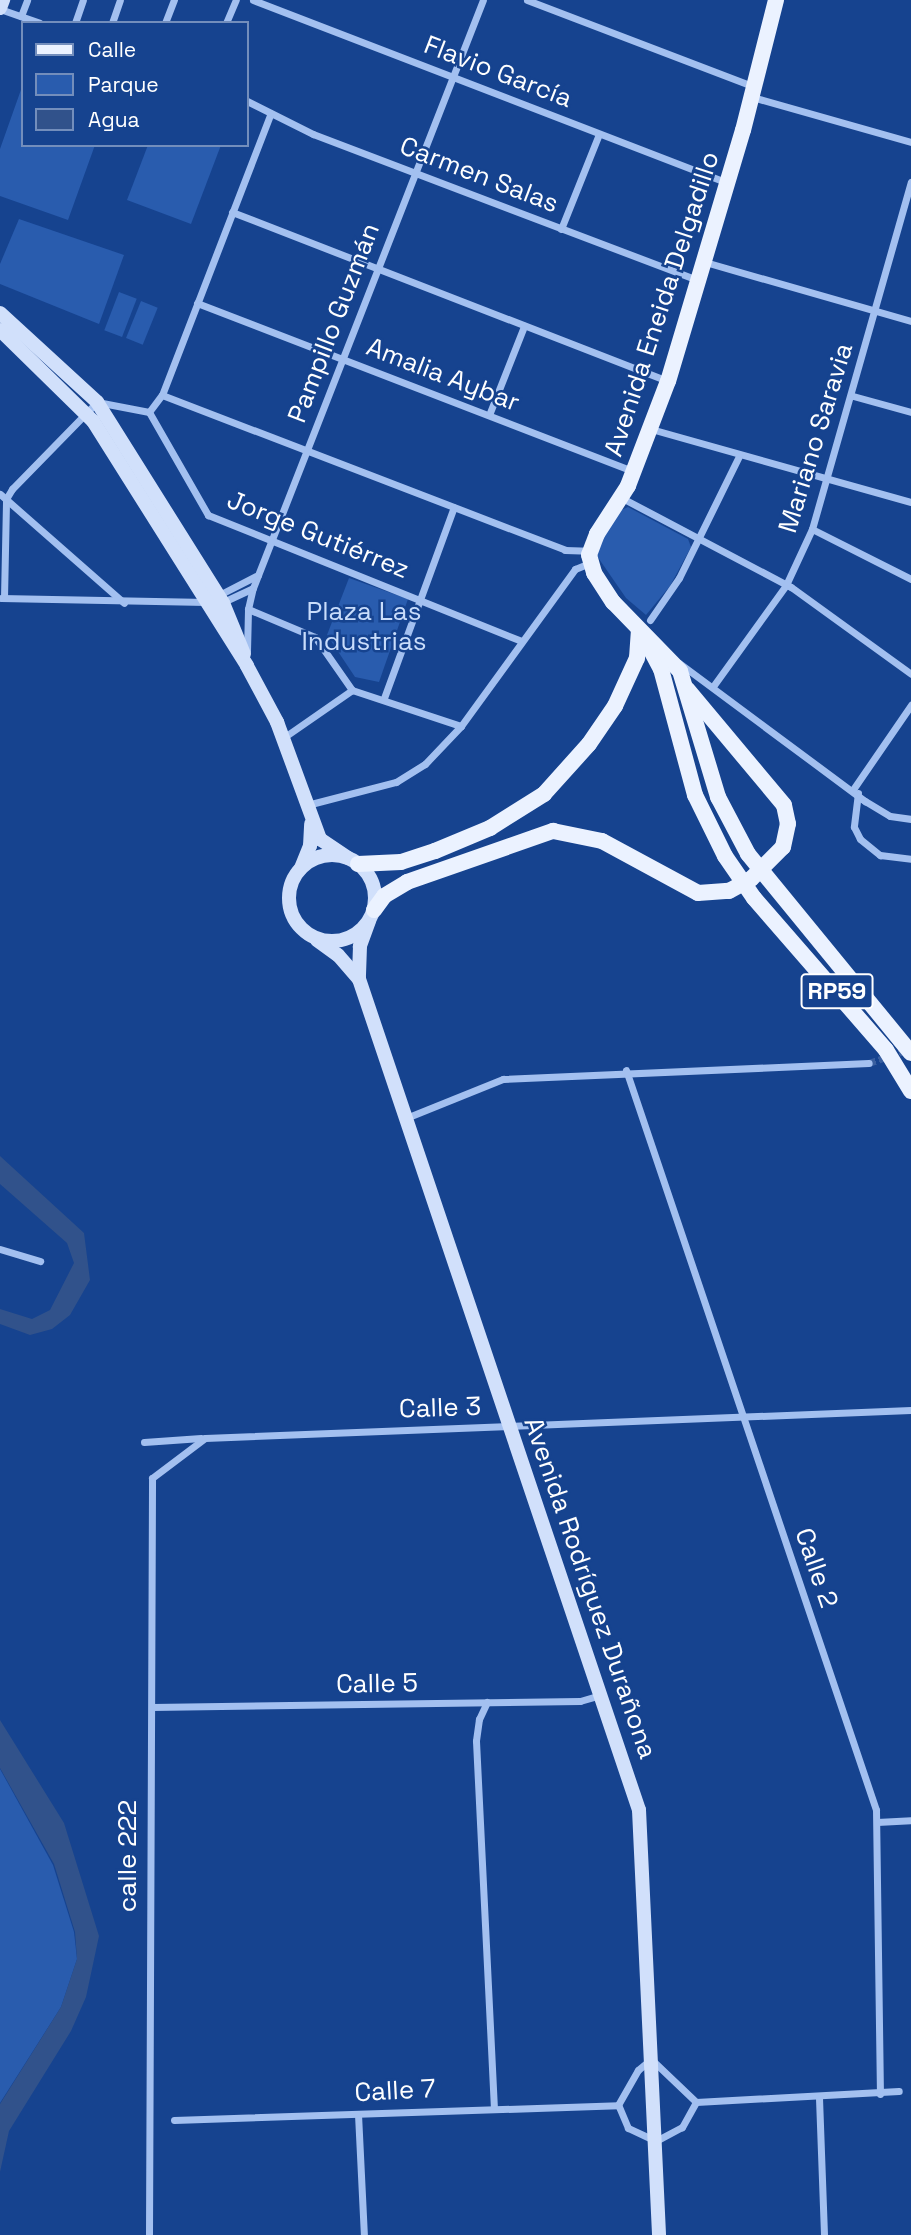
<!DOCTYPE html>
<meta charset="utf-8">
<style>
body{margin:0}
#map{position:relative;width:911px;height:2235px;overflow:hidden;background:#16438f;font-family:"Space Grotesk",sans-serif}
div>[style]{position:absolute}
.green>*{inset:0;background:#295cae;transform-origin:0 0}
.water>*{inset:0;background:#31528b}
.minor-tunnel>*{height:7px;margin-top:-3.5px;transform-origin:0;background:repeating-linear-gradient(90deg,#395fa0 0 7px,transparent 0 10.5px)}
.minor>*{height:7px;margin:-3.5px;padding:0 3.5px;transform-origin:3.5px;border-radius:3.5px;background:#a3c0f0}
.secondary>*{height:14px;margin:-7px;padding:0 7px;transform-origin:7px;border-radius:7px;background:#d1e0fb}
.secondary>.ring{margin:-7px;padding:0;box-sizing:content-box;background:none;border:14px solid #d1e0fb;border-radius:50%}
.primary>*{height:16px;margin:-8px;padding:0 8px;transform-origin:8px;border-radius:8px;background:#ebf2ff}
span{translate:-50% -50%;white-space:nowrap;text-align:center;line-height:1.15;-webkit-text-stroke:5px #16438f;paint-order:stroke}
.shield-label span{padding:2px 5px;background:#16438f;border:2px solid;border-radius:5px;-webkit-text-stroke-width:0}
.shield-label{font-size:24px;color:#fff;font-weight:700}
.street-label{font-size:26px;color:#fff}
.park-label{font-size:26px;color:#c9ddfb}
.legend{position:absolute;left:21px;top:21px;width:228px;height:126px;box-sizing:border-box;background:#16438f;border:2px solid #738ebc;margin:0;padding:9px 12px;list-style:none;font-size:21px;color:#fff}
.legend li{display:flex;align-items:center;gap:14px;height:35px}
.legend b{width:35px;border:2px solid #738ebc}
</style>
<div id="map">
<div class="green">
<div style="clip-path:polygon(23px 84px,23px 145px,95px 145px,68px 220px,0 196px,0 149px)"></div>
<div style="clip-path:polygon(148px 145px,221px 145px,191px 224px,127px 200px)"></div>
<div style="clip-path:polygon(19px 219px,124px 255px,99px 324px,0 284px,0 264px)"></div>
<div style="left:119px;top:292px;width:19px;height:41px;rotate:21deg"></div>
<div style="left:141px;top:301px;width:18px;height:40px;rotate:22deg"></div>
<div style="clip-path:polygon(628px 507px,688px 539px,691px 547px,670px 586px,646px 615px,626px 598px,597px 556px,597px 544px,617px 512px)"></div>
<div style="clip-path:polygon(349px 578px,408px 599px,379px 682px,355px 677px,327px 635px)"></div>
<div style="clip-path:polygon(0 1769px,53px 1865px,74px 1932px,77px 1959px,61px 2007px,0 2103px)"></div>
</div>
<div class="water">
<div style="clip-path:polygon(0 1156px,84px 1233px,90px 1280px,70px 1315px,52px 1329px,30px 1335px,0 1324px,0 1309px,32px 1319px,50px 1310px,74px 1263px,67px 1243px,0 1184px)"></div>
<div style="clip-path:polygon(0 1720px,64px 1823px,99px 1936px,86px 1997px,71px 2031px,9px 2131px,0 2172px,0 2104px,61px 2007px,77px 1959px,75px 1932px,54px 1864px,0 1768px)"></div>
</div>
<div class="minor-tunnel">
<div style="left:869px;top:1063px;width:40px;rotate:-18.9deg"></div>
</div>
<div class="minor">
<div style="left:253px;top:0;width:509px;rotate:21.07deg"></div>
<div style="left:527px;top:0;width:244px;rotate:20.9deg"></div>
<div style="left:0;top:9px;width:42px;rotate:19.3deg"></div>
<div style="left:21px;top:16px;width:17px;rotate:-69deg"></div>
<div style="left:75px;top:23px;width:24px;rotate:-71deg"></div>
<div style="left:112px;top:23px;width:24px;rotate:-71deg"></div>
<div style="left:165px;top:23px;width:25px;rotate:-69deg"></div>
<div style="left:226px;top:23px;width:25px;rotate:-67deg"></div>
<div style="left:752px;top:97px;width:165px;rotate:15.8deg"></div>
<div style="left:247px;top:101px;width:74px;rotate:26.6deg"></div>
<div style="left:313px;top:134px;width:412px;rotate:20.8deg"></div>
<div style="left:232px;top:212px;width:468px;rotate:21.2deg"></div>
<div style="left:561px;top:229px;width:102px;rotate:-68.2deg"></div>
<div style="left:705px;top:262px;width:214px;rotate:16deg"></div>
<div style="left:197px;top:303px;width:469px;rotate:21.1deg"></div>
<div style="left:162px;top:395px;width:302px;rotate:-68.9deg"></div>
<div style="left:853px;top:396px;width:60px;rotate:15.4deg"></div>
<div style="left:149px;top:412px;width:119px;rotate:60.2deg"></div>
<div style="left:208px;top:515px;width:338px;rotate:21.9deg"></div>
<div style="left:489px;top:415px;width:96px;rotate:-68.5deg"></div>
<div style="left:651px;top:429px;width:270px;rotate:15.7deg"></div>
<div style="left:0;top:494px;width:165px;rotate:41.3deg"></div>
<div style="left:622px;top:498px;width:191px;rotate:27.8deg"></div>
<div style="left:791px;top:587px;width:148px;rotate:35.9deg"></div>
<div style="left:812px;top:529px;width:111px;rotate:26.8deg"></div>
<div style="left:217px;top:596px;width:46px;rotate:-27.1deg"></div>
<div style="left:1px;top:598px;width:205px;rotate:1.1deg"></div>
<div style="left:4px;top:598px;width:99px;rotate:-88.8deg"></div>
<div style="left:6px;top:499px;width:12px;rotate:-59deg"></div>
<div style="left:12px;top:489px;width:122px;rotate:-45.7deg"></div>
<div style="left:97px;top:402px;width:53px;rotate:10.9deg"></div>
<div style="left:149px;top:412px;width:21px;rotate:-53deg"></div>
<div style="left:162px;top:395px;width:432px;rotate:21deg"></div>
<div style="left:565px;top:550px;width:23px;rotate:2deg"></div>
<div style="left:221px;top:603px;width:35px;rotate:-25deg"></div>
<div style="left:248px;top:609px;width:73px;rotate:22.7deg"></div>
<div style="left:315px;top:637px;width:65px;rotate:55.1deg"></div>
<div style="left:352px;top:690px;width:115px;rotate:18.3deg"></div>
<div style="left:650px;top:620px;width:51px;rotate:-55.4deg"></div>
<div style="left:679px;top:578px;width:136px;rotate:-63.8deg"></div>
<div style="left:247px;top:651px;width:42px;rotate:-88.6deg"></div>
<div style="left:248px;top:609px;width:22px;rotate:-77deg"></div>
<div style="left:253px;top:588px;width:631px;rotate:-68.64deg"></div>
<div style="left:679px;top:663px;width:232px;rotate:36.6deg"></div>
<div style="left:865px;top:801px;width:29px;rotate:31deg"></div>
<div style="left:890px;top:816px;width:21px;rotate:8deg"></div>
<div style="left:714px;top:685px;width:123px;rotate:-54.2deg"></div>
<div style="left:786px;top:585px;width:62px;rotate:-65.1deg"></div>
<div style="left:812px;top:529px;width:361px;rotate:-74.1deg"></div>
<div style="left:384px;top:698px;width:203px;rotate:-69.9deg"></div>
<div style="left:283px;top:738px;width:84px;rotate:-34.8deg"></div>
<div style="left:854px;top:788px;width:101px;rotate:-55.5deg"></div>
<div style="left:858px;top:793px;width:34px;rotate:97deg"></div>
<div style="left:854px;top:827px;width:13px;rotate:63deg"></div>
<div style="left:860px;top:839px;width:26px;rotate:39deg"></div>
<div style="left:880px;top:855px;width:31px;rotate:7deg"></div>
<div style="left:307px;top:805px;width:92px;rotate:-14.5deg"></div>
<div style="left:396px;top:782px;width:34px;rotate:-32deg"></div>
<div style="left:425px;top:764px;width:52px;rotate:-46.5deg"></div>
<div style="left:461px;top:726px;width:194px;rotate:-54deg"></div>
<div style="left:575px;top:569px;width:16px;rotate:-22deg"></div>
<div style="left:626px;top:1070px;width:781px;rotate:71.33deg"></div>
<div style="left:876px;top:1810px;width:284px;rotate:89.2deg"></div>
<div style="left:406px;top:1118px;width:105px;rotate:-21.9deg"></div>
<div style="left:503px;top:1079px;width:366px;rotate:-2.5deg"></div>
<div style="left:0;top:1249px;width:42px;rotate:16.7deg"></div>
<div style="left:144px;top:1442px;width:57px;rotate:-4deg"></div>
<div style="left:487px;top:1702px;width:19px;rotate:115deg"></div>
<div style="left:479px;top:1719px;width:22px;rotate:98deg"></div>
<div style="left:476px;top:1741px;width:366px;rotate:87.2deg"></div>
<div style="left:152px;top:1707px;width:428px;rotate:-0.8deg"></div>
<div style="left:580px;top:1701px;width:22px;rotate:-16deg"></div>
<div style="left:877px;top:1822px;width:34px;rotate:-3deg"></div>
<div style="left:819px;top:2098px;width:137px;rotate:87.9deg"></div>
<div style="left:696px;top:2102px;width:29px;rotate:119deg"></div>
<div style="left:682px;top:2127px;width:30px;rotate:152deg"></div>
<div style="left:656px;top:2141px;width:31px;rotate:-155deg"></div>
<div style="left:628px;top:2128px;width:25px;rotate:-113deg"></div>
<div style="left:618px;top:2105px;width:40px;rotate:-60.3deg"></div>
<div style="left:638px;top:2070px;width:17px;rotate:-40deg"></div>
<div style="left:651px;top:2059px;width:62px;rotate:43.7deg"></div>
<div style="left:696px;top:2102px;width:203px;rotate:-3.1deg"></div>
<div style="left:358px;top:2114px;width:121px;rotate:87.2deg"></div>
<div style="left:174px;top:2120px;width:444px;rotate:-1.9deg"></div>
<div style="left:149px;top:2235px;width:757px;rotate:-89.77deg"></div>
<div style="left:152px;top:1478px;width:66px;rotate:-37deg"></div>
<div style="left:205px;top:1438px;width:707px;rotate:-2.27deg"></div>
</div>
<div class="secondary">
<div style="left:0;top:8px;width:9px;rotate:-69deg"></div>
<div style="left:0;top:313px;width:132px;rotate:42.5deg"></div>
<div style="left:97px;top:402px;width:237px;rotate:57.9deg"></div>
<div style="left:223px;top:603px;width:55px;rotate:67.6deg"></div>
<div style="left:0;top:330px;width:130px;rotate:44.4deg"></div>
<div style="left:93px;top:421px;width:289px;rotate:57.8deg"></div>
<div style="left:247px;top:666px;width:64px;rotate:61.8deg"></div>
<div style="left:277px;top:722px;width:125px;rotate:69.8deg"></div>
<div style="left:320px;top:839px;width:34px;rotate:34deg"></div>
<div class="ring" style="left:289px;top:855px;width:72px;height:72px"></div>
<div style="left:301px;top:868px;width:24px;rotate:-68deg"></div>
<div style="left:310px;top:846px;width:22px;rotate:-87deg"></div>
<div style="left:369px;top:921px;width:27px;rotate:110deg"></div>
<div style="left:360px;top:946px;width:33px;rotate:92deg"></div>
<div style="left:359px;top:979px;width:877px;rotate:71.38deg"></div>
<div style="left:639px;top:1810px;width:425px;rotate:87.3deg"></div>
<div style="left:317px;top:940px;width:26px;rotate:36deg"></div>
<div style="left:338px;top:955px;width:32px;rotate:49deg"></div>
</div>
<div class="primary">
<div style="left:776px;top:0;width:134px;rotate:104.2deg"></div>
<div style="left:743px;top:130px;width:262px;rotate:106.6deg"></div>
<div style="left:668px;top:381px;width:112px;rotate:110.9deg"></div>
<div style="left:628px;top:486px;width:57px;rotate:122.9deg"></div>
<div style="left:597px;top:534px;width:22px;rotate:111deg"></div>
<div style="left:589px;top:555px;width:19px;rotate:74deg"></div>
<div style="left:594px;top:573px;width:35px;rotate:57deg"></div>
<div style="left:613px;top:602px;width:96px;rotate:45.8deg"></div>
<div style="left:680px;top:671px;width:132px;rotate:73.2deg"></div>
<div style="left:718px;top:797px;width:64px;rotate:62.2deg"></div>
<div style="left:748px;top:854px;width:257px;rotate:50.7deg"></div>
<div style="left:646px;top:641px;width:32px;rotate:62deg"></div>
<div style="left:661px;top:669px;width:131px;rotate:74.9deg"></div>
<div style="left:695px;top:795px;width:68px;rotate:63.8deg"></div>
<div style="left:725px;top:856px;width:51px;rotate:55.4deg"></div>
<div style="left:754px;top:898px;width:201px;rotate:49deg"></div>
<div style="left:886px;top:1050px;width:48px;rotate:58.6deg"></div>
<div style="left:358px;top:864px;width:43px;rotate:-2.7deg"></div>
<div style="left:401px;top:862px;width:36px;rotate:-18deg"></div>
<div style="left:435px;top:851px;width:60px;rotate:-22.7deg"></div>
<div style="left:490px;top:828px;width:64px;rotate:-32.2deg"></div>
<div style="left:544px;top:794px;width:67px;rotate:-48deg"></div>
<div style="left:589px;top:744px;width:46px;rotate:-55.6deg"></div>
<div style="left:615px;top:706px;width:53px;rotate:-65.4deg"></div>
<div style="left:637px;top:658px;width:28px;rotate:-86deg"></div>
<div style="left:374px;top:910px;width:17px;rotate:-54deg"></div>
<div style="left:384px;top:896px;width:27px;rotate:-31deg"></div>
<div style="left:407px;top:882px;width:155px;rotate:-19.3deg"></div>
<div style="left:553px;top:831px;width:50px;rotate:11.5deg"></div>
<div style="left:602px;top:841px;width:109px;rotate:28.4deg"></div>
<div style="left:698px;top:893px;width:31px;rotate:-4deg"></div>
<div style="left:729px;top:891px;width:25px;rotate:-29deg"></div>
<div style="left:751px;top:879px;width:45px;rotate:-45deg"></div>
<div style="left:783px;top:847px;width:24px;rotate:-78deg"></div>
<div style="left:788px;top:824px;width:19px;rotate:-102deg"></div>
<div style="left:784px;top:805px;width:151px;rotate:-129.9deg"></div>
</div>
<div class="shield-label">
<span style="left:837px;top:991px">RP59</span>
</div>
<div class="street-label">
<span style="left:498px;top:72px;rotate:21deg">Flavio García</span>
<span style="left:479px;top:175px;rotate:21deg">Carmen Salas</span>
<span style="left:662px;top:304px;rotate:-72deg">Avenida Eneida Delgadillo</span>
<span style="left:334px;top:323px;rotate:-69deg">Pampillo Guzmán</span>
<span style="left:443px;top:375px;rotate:21deg">Amalia Aybar</span>
<span style="left:816px;top:438px;rotate:-73deg">Mariano Saravia</span>
<span style="left:318px;top:535px;rotate:22deg">Jorge Gutiérrez</span>
<span style="left:440px;top:1408px;rotate:-2deg">Calle 3</span>
<span style="left:816px;top:1568px;rotate:71deg">Calle 2</span>
<span style="left:590px;top:1588px;rotate:71deg">Avenida Rodríguez Durañona</span>
<span style="left:377px;top:1684px;rotate:-1deg">Calle 5</span>
<span style="left:128px;top:1856px;rotate:-90deg">calle 222</span>
<span style="left:395px;top:2091px;rotate:-3deg">Calle 7</span>
</div>
<div class="park-label">
<span style="left:364px;top:627px">Plaza Las<br>Industrias</span>
</div>
<ul class="legend">
<li><b style="height:9px;background:#ebf2ff"></b>Calle</li>
<li><b style="height:19px;background:#295cae"></b>Parque</li>
<li><b style="height:19px;background:#31528b"></b>Agua</li>
</ul>
</div>
